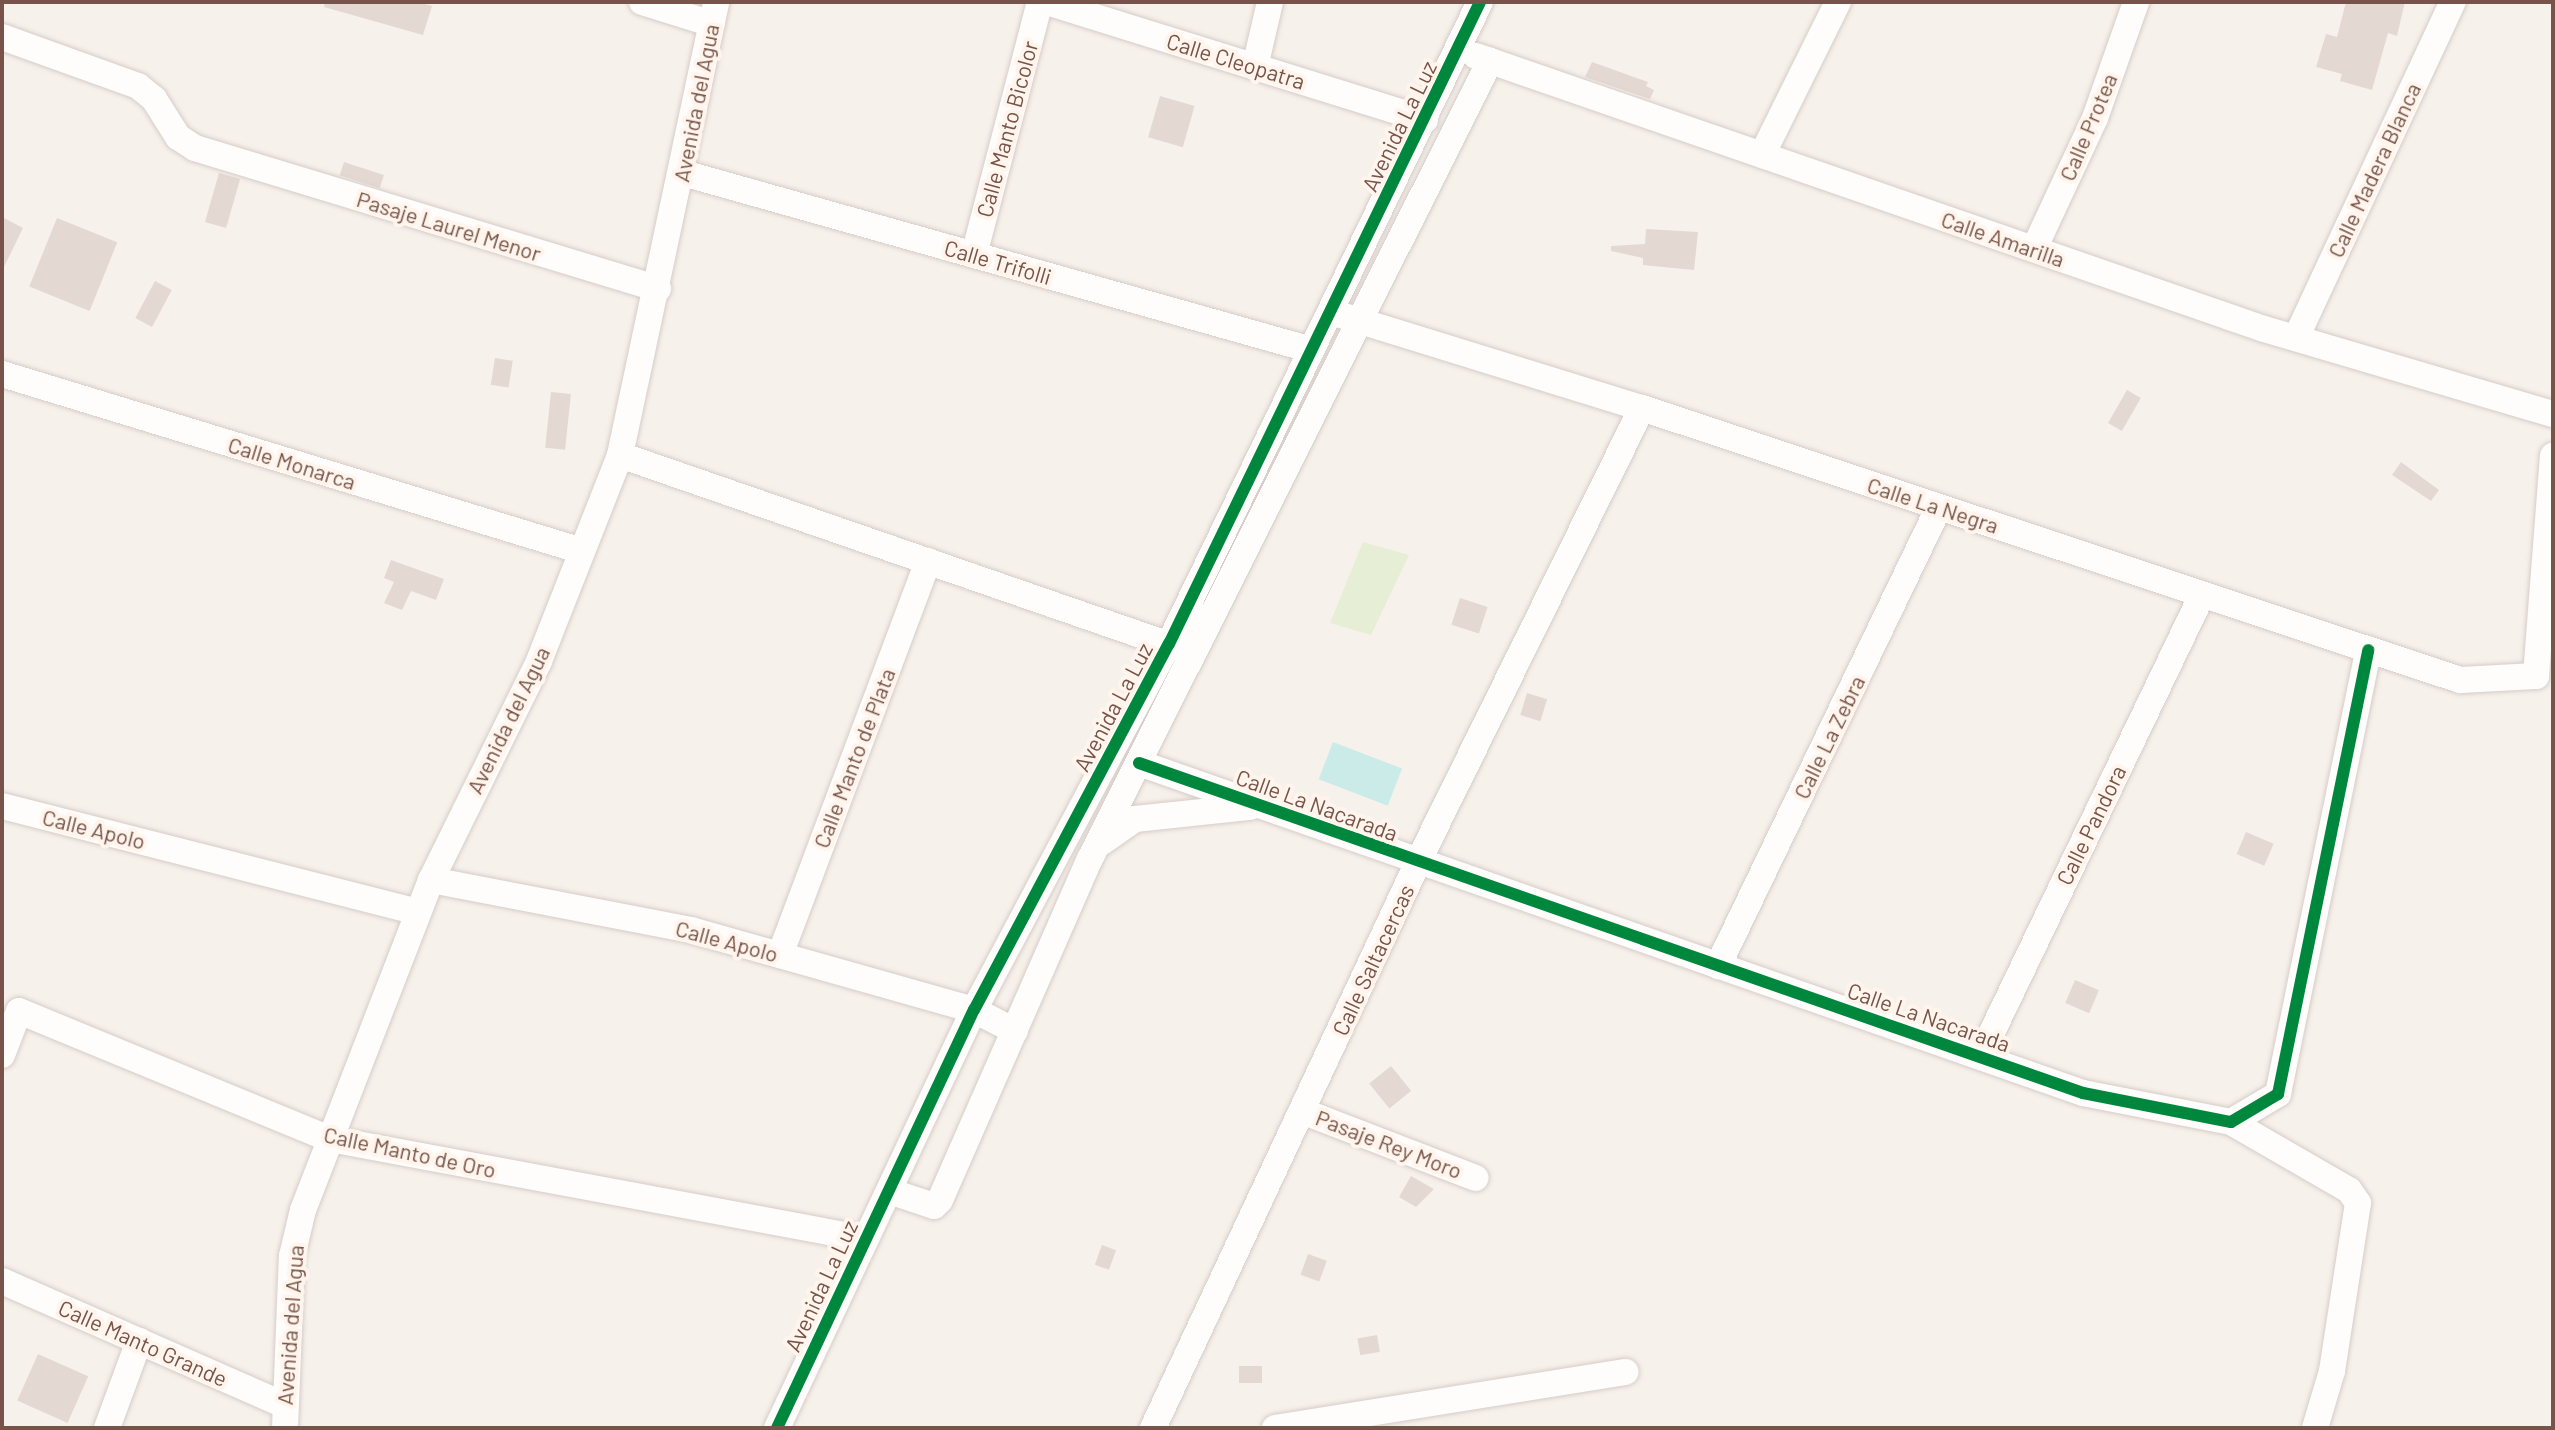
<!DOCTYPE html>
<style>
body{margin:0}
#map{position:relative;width:2555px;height:1430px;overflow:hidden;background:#f7f1eb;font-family:Barlow,sans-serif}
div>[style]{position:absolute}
.green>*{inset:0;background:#e6eed5}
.water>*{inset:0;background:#cbebe9;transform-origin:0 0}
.building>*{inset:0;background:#e4d8d2;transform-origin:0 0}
.roads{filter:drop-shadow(0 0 2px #d6ccc8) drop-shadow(0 0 2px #d6ccc8)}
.minor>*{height:26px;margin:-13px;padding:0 13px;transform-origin:13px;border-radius:13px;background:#fefdfc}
.cycleway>*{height:12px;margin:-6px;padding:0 6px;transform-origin:6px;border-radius:6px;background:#00873e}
span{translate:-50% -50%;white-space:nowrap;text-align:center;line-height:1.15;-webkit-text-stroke:8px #fff5ec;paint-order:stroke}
.street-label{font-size:22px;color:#775349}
.frame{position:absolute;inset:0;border:4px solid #775349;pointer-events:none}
</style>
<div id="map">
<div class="green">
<div style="clip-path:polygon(1363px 542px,1409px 555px,1371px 635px,1330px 623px)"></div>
</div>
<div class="water">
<div style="left:1333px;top:742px;width:74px;height:40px;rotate:21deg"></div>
</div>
<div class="building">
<div style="clip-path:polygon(325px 2px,418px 2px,432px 6px,423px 35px,324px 7px)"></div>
<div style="clip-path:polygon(2346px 2px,2405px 2px,2397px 36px,2388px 33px,2372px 90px,2340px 81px,2342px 74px,2316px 67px,2326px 34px,2337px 37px)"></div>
<div style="clip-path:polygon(1592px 62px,1648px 82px,1646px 86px,1654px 90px,1650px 99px,1585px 77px)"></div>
<div style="left:1160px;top:96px;width:36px;height:43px;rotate:16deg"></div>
<div style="left:344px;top:162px;width:42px;height:14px;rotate:18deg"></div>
<div style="left:219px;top:173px;width:22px;height:51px;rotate:16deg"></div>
<div style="clip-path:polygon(2px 217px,23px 228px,2px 271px)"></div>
<div style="left:57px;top:218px;width:65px;height:74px;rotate:22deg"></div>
<div style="clip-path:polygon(1646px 229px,1698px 232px,1694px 270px,1643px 265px,1643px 258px,1611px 251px,1611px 246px,1645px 244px)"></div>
<div style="left:155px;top:281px;width:19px;height:42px;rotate:28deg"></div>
<div style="left:495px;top:358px;width:18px;height:27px;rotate:9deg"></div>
<div style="left:2127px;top:390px;width:16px;height:38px;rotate:30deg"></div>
<div style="left:551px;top:392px;width:20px;height:56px;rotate:6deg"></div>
<div style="clip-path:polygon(2401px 462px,2439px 490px,2431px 501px,2392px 475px)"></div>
<div style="clip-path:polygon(391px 560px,444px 579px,436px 600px,411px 591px,402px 610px,384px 603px,394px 582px,384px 578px)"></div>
<div style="left:1460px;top:598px;width:29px;height:28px;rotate:18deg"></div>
<div style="left:1527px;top:693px;width:21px;height:23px;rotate:17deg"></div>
<div style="left:2246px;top:832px;width:30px;height:24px;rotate:23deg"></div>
<div style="left:2075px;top:980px;width:26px;height:25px;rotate:23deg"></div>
<div style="left:1391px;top:1066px;width:32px;height:28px;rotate:51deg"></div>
<div style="clip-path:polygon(1411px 1176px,1434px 1189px,1416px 1207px,1399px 1197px)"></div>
<div style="left:1102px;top:1245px;width:15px;height:21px;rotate:20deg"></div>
<div style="left:1308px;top:1254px;width:20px;height:22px;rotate:20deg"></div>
<div style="left:1377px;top:1335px;width:17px;height:20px;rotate:80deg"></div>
<div style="left:38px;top:1354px;width:55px;height:51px;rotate:24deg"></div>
<div style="left:1239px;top:1366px;width:23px;height:17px"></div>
</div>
<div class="roads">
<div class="minor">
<div style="left:642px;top:2px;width:73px;rotate:17.4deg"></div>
<div style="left:1047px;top:2px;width:396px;rotate:17.3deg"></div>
<div style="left:2px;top:37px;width:145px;rotate:19.8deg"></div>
<div style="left:138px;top:86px;width:21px;rotate:39deg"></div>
<div style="left:154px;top:99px;width:45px;rotate:57.7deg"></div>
<div style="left:178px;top:137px;width:20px;rotate:33deg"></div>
<div style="left:195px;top:148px;width:484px;rotate:16.9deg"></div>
<div style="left:1476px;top:56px;width:834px;rotate:19.11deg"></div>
<div style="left:2264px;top:329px;width:301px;rotate:16.4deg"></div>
<div style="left:1255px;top:67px;width:67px;rotate:-77deg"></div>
<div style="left:1762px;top:155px;width:171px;rotate:-63.6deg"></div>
<div style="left:683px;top:173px;width:653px;rotate:15.72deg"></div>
<div style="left:2034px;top:249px;width:145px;rotate:-65deg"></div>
<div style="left:2095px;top:118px;width:123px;rotate:-70.5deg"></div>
<div style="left:974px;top:255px;width:261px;rotate:-75.4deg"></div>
<div style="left:1331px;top:312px;width:325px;rotate:17.2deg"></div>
<div style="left:1642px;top:408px;width:862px;rotate:18.39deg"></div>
<div style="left:2460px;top:680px;width:76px;rotate:-3deg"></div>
<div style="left:2536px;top:676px;width:221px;rotate:-85.6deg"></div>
<div style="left:2296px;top:338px;width:371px;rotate:-65deg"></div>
<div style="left:2px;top:374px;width:606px;rotate:16.97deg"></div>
<div style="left:620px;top:455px;width:597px;rotate:19.07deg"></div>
<div style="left:1139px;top:763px;width:1000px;rotate:19.27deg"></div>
<div style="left:2083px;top:1093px;width:151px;rotate:11.1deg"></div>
<div style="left:2231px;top:1122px;width:55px;rotate:-30.8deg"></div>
<div style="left:2278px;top:1094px;width:453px;rotate:-78.5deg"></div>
<div style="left:2px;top:806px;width:429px;rotate:14.3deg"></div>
<div style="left:1102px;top:842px;width:40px;rotate:-34.9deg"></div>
<div style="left:1135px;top:819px;width:116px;rotate:-6deg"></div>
<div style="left:431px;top:880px;width:265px;rotate:10.9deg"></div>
<div style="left:691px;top:930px;width:294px;rotate:15.8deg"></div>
<div style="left:974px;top:1010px;width:46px;rotate:27.1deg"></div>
<div style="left:780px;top:955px;width:421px;rotate:-69.4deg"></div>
<div style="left:1718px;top:966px;width:509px;rotate:-64.29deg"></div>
<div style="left:2px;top:1055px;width:47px;rotate:-68.9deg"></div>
<div style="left:19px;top:1011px;width:336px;rotate:22.4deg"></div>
<div style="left:330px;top:1139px;width:545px;rotate:10.57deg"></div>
<div style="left:1981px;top:1055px;width:510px;rotate:-64.34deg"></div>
<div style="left:1302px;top:1111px;width:186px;rotate:21.1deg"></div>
<div style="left:2231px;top:1122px;width:136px;rotate:30deg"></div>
<div style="left:2349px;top:1190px;width:16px;rotate:55deg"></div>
<div style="left:2358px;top:1203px;width:170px;rotate:98.8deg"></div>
<div style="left:2332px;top:1371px;width:59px;rotate:106.6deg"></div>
<div style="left:889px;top:1191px;width:47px;rotate:18.4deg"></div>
<div style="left:934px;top:1206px;width:8px;rotate:-45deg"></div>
<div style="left:940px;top:1200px;width:373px;rotate:-66.3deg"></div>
<div style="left:1090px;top:859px;width:893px;rotate:-63.38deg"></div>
<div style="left:2px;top:1281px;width:308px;rotate:23.7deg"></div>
<div style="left:107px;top:1428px;width:93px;rotate:-69.8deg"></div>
<div style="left:285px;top:1428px;width:172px;rotate:-87.7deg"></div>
<div style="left:292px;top:1256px;width:47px;rotate:-76.6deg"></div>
<div style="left:303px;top:1210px;width:354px;rotate:-68.8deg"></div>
<div style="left:431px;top:880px;width:244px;rotate:-63.7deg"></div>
<div style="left:539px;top:661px;width:221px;rotate:-68.5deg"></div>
<div style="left:620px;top:455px;width:463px;rotate:-78deg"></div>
<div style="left:777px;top:1428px;width:462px;rotate:-64.8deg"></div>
<div style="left:974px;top:1010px;width:415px;rotate:-62deg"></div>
<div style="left:1169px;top:644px;width:713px;rotate:-64.15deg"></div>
<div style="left:1153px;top:1428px;width:625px;rotate:-64.91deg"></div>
<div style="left:1418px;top:862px;width:506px;rotate:-63.74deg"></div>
<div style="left:1275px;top:1428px;width:355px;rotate:-9.1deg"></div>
</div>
</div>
<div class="cycleway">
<div style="left:1139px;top:763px;width:1000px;rotate:19.27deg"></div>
<div style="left:2083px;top:1093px;width:151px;rotate:11.1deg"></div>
<div style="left:2231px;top:1122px;width:55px;rotate:-30.8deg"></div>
<div style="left:2278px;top:1094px;width:453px;rotate:-78.5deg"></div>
<div style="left:777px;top:1428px;width:462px;rotate:-64.8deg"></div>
<div style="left:974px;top:1010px;width:415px;rotate:-62deg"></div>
<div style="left:1169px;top:644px;width:713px;rotate:-64.15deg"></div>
</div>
<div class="street-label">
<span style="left:1236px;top:61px;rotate:17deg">Calle Cleopatra</span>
<span style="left:696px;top:103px;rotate:-79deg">Avenida del Agua</span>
<span style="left:1399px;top:126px;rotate:-64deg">Avenida La Luz</span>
<span style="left:2088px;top:127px;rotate:-67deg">Calle Protea</span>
<span style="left:1007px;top:129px;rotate:-75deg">Calle Manto Bicolor</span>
<span style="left:2374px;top:170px;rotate:-65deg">Calle Madera Blanca</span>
<span style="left:449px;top:226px;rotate:17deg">Pasaje Laurel Menor</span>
<span style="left:2003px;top:239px;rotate:19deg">Calle Amarilla</span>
<span style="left:998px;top:262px;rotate:16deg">Calle Trifolli</span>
<span style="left:292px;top:463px;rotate:17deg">Calle Monarca</span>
<span style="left:1933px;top:505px;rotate:18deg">Calle La Negra</span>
<span style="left:1113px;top:707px;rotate:-62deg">Avenida La Luz</span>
<span style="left:508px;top:720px;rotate:-64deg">Avenida del Agua</span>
<span style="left:1829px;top:737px;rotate:-64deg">Calle La Zebra</span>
<span style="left:854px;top:758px;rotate:-69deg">Calle Manto de Plata</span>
<span style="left:1317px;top:805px;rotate:20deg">Calle La Nacarada</span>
<span style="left:2091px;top:825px;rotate:-64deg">Calle Pandora</span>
<span style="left:94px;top:829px;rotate:14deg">Calle Apolo</span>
<span style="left:727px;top:941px;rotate:15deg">Calle Apolo</span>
<span style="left:1373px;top:960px;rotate:-65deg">Calle Saltacercas</span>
<span style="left:1929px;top:1017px;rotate:19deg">Calle La Nacarada</span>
<span style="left:1389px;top:1144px;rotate:21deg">Pasaje Rey Moro</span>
<span style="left:410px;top:1152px;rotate:12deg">Calle Manto de Oro</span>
<span style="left:821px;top:1286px;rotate:-65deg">Avenida La Luz</span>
<span style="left:290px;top:1325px;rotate:-86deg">Avenida del Agua</span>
<span style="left:143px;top:1343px;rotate:24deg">Calle Manto Grande</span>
</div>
<div class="frame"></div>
</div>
